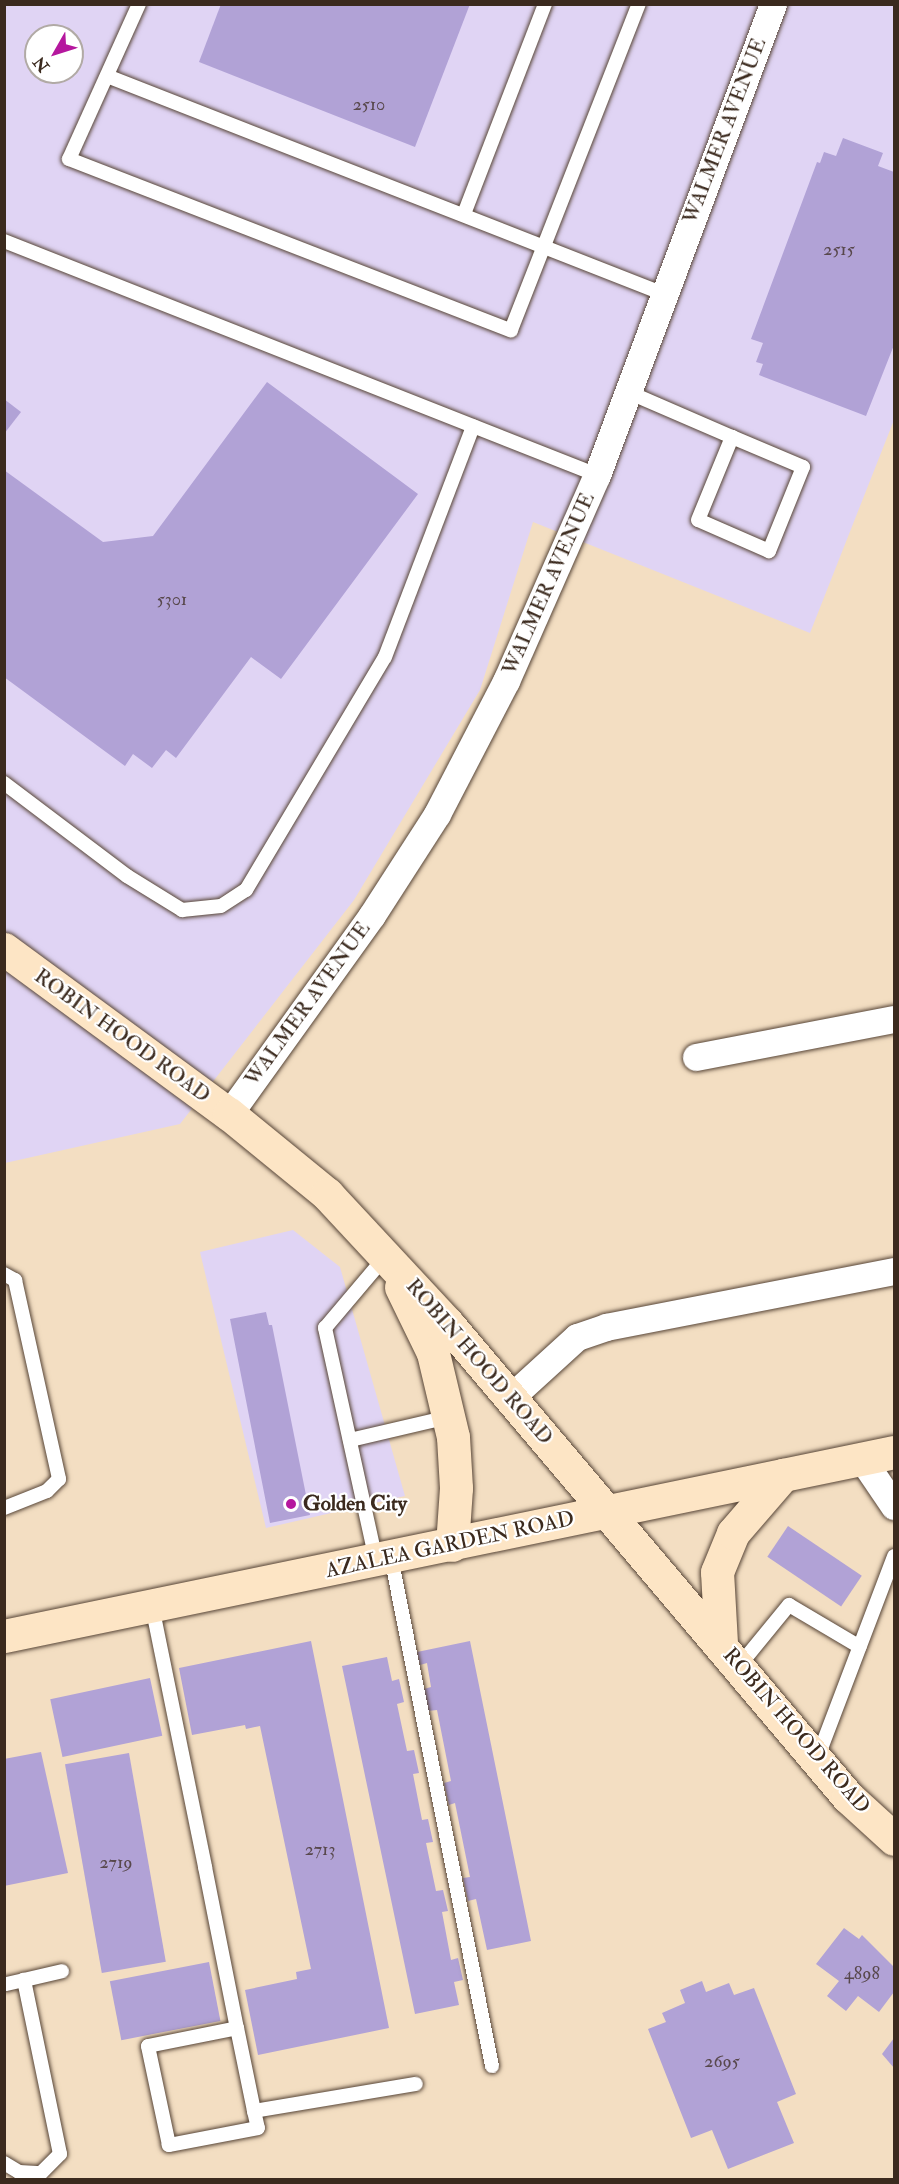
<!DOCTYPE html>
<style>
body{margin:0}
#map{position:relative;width:899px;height:2184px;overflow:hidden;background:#f3dec2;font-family:"IM FELL Double Pica",serif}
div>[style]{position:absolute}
.built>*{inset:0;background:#e0d4f4}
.building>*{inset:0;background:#b1a2d6;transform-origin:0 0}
.roads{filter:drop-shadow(0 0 2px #574537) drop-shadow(0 0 2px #574537)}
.lane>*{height:14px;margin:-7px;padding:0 7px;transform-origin:7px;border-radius:7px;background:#fff}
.street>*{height:27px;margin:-13.5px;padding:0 13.5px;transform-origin:13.5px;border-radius:13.5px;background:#fff}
.secondary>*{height:33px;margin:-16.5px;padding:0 16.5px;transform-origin:16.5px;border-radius:16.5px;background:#fde5c5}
.dots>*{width:16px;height:16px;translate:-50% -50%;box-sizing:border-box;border:3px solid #fff;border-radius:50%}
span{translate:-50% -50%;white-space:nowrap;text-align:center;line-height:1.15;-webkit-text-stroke:4.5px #fff;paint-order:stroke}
.number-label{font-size:18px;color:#58484c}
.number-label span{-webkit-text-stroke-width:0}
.street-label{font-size:21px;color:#3b2a1e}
.poi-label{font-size:21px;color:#3b2a1e;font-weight:700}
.left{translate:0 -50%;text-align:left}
.frame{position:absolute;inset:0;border:6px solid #3b2a1e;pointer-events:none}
.north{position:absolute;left:24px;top:24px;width:60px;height:60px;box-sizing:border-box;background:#fff;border:2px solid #b1aaa5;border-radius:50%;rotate:231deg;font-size:16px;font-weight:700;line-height:24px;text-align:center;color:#3b2a1e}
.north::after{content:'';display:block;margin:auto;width:21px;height:27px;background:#b5179e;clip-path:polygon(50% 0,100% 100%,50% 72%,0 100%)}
</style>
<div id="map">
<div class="built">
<div style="clip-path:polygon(evenodd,4px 5px,894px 5px,894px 420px,810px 633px,533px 522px,480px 690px,354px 900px,180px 1124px,5px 1163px,4px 5px,36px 36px,72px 36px,72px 72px,36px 72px,36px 36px)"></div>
<div style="clip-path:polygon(293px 1230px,340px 1267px,405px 1496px,266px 1528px,200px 1252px)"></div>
</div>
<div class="building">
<div style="clip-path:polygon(221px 4px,470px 4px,415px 147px,199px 62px)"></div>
<div style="clip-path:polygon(843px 138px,883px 153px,878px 166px,894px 172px,894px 345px,866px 416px,759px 375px,763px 364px,756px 362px,763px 343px,751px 339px,817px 162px,820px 163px,824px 152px,836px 156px)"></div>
<div style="clip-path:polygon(267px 382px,418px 494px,281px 679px,251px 657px,176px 758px,166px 750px,152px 768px,133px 754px,125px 766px,4px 677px,4px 470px,103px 542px,153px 536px)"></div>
<div style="clip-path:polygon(4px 399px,21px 412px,4px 434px)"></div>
<div style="clip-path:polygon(266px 1312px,269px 1325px,272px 1325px,310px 1515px,270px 1523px,230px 1319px)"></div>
<div style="left:788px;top:1526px;width:89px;height:37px;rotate:34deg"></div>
<div style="clip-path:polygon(311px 1641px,389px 2028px,258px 2055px,245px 1990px,297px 1979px,296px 1972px,311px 1969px,260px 1726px,246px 1729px,245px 1725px,192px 1735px,179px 1668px)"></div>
<div style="clip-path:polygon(470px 1641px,531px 1941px,487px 1950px,476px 1899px,468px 1901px,463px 1878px,470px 1877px,455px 1803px,449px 1805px,444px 1783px,451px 1781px,437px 1710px,428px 1711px,424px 1689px,431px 1687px,427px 1663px,420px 1665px,417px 1652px)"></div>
<div style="clip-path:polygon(387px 1657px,392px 1681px,399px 1679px,404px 1702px,397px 1704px,407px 1751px,414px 1750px,419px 1773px,413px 1774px,422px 1820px,428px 1819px,433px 1842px,426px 1843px,436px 1891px,443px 1890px,448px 1911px,442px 1912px,451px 1960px,458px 1958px,463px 1980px,454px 1982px,459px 2005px,415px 2014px,342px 1666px)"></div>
<div style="left:150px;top:1678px;width:59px;height:102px;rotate:78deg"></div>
<div style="clip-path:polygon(41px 1752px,68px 1873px,4px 1886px,4px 1759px)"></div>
<div style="left:129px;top:1753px;width:212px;height:65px;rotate:80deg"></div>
<div style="clip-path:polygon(844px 1928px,859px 1939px,862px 1935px,894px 1967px,894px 1992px,879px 2012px,858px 1996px,846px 2011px,827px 1996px,839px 1981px,816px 1964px)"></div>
<div style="left:209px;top:1962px;width:60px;height:101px;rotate:79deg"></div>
<div style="clip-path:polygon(702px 1981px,706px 1992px,729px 1983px,734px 1995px,754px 1988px,796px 2094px,777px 2102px,794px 2143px,728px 2169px,712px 2130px,691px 2138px,648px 2029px,666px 2022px,662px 2013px,685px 2003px,680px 1990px)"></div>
<div style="clip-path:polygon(894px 2038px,894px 2068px,882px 2054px)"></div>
</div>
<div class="roads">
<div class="lane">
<div style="left:139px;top:4px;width:170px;rotate:114.3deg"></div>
<div style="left:69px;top:159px;width:474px;rotate:21.2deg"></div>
<div style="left:511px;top:330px;width:350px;rotate:-68.6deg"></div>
<div style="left:107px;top:76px;width:598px;rotate:21.37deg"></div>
<div style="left:464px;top:214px;width:225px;rotate:-68.9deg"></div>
<div style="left:4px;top:241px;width:637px;rotate:21.53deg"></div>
<div style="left:628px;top:392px;width:113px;rotate:23.4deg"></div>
<div style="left:732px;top:437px;width:77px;rotate:22.9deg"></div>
<div style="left:803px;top:467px;width:91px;rotate:112deg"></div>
<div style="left:769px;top:551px;width:77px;rotate:-156.4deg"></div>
<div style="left:698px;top:520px;width:90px;rotate:-67.7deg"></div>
<div style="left:4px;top:783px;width:154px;rotate:37.1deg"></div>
<div style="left:127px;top:876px;width:65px;rotate:31.7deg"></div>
<div style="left:182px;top:910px;width:39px;rotate:-6deg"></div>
<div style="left:221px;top:906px;width:30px;rotate:-33deg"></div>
<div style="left:246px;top:890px;width:271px;rotate:-59.2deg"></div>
<div style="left:385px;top:657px;width:247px;rotate:-69.1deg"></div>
<div style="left:4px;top:1274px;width:13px;rotate:29deg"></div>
<div style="left:15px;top:1280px;width:204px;rotate:77.5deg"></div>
<div style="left:59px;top:1479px;width:17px;rotate:135deg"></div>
<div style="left:47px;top:1491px;width:46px;rotate:158.4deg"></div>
<div style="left:350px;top:1440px;width:102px;rotate:-13.1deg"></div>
<div style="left:391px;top:1557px;width:519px;rotate:78.78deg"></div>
<div style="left:376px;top:1560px;width:238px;rotate:-102.4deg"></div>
<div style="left:325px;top:1328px;width:93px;rotate:-49.8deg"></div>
<div style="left:152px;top:1606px;width:266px;rotate:78.5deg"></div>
<div style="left:205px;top:1867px;width:164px;rotate:78.8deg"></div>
<div style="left:237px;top:2028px;width:85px;rotate:78.4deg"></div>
<div style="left:254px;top:2111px;width:17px;rotate:77deg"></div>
<div style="left:258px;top:2128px;width:91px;rotate:169.2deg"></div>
<div style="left:169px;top:2145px;width:101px;rotate:-102deg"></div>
<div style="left:148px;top:2046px;width:91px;rotate:-11.4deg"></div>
<div style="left:739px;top:1666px;width:79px;rotate:-50.7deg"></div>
<div style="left:789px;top:1605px;width:82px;rotate:30.6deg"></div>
<div style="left:817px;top:1759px;width:217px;rotate:-69.2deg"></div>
<div style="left:24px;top:1980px;width:39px;rotate:-13deg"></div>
<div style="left:254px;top:2111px;width:164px;rotate:-9.5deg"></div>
<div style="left:4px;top:2163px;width:17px;rotate:31deg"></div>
<div style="left:19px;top:2172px;width:22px;rotate:3deg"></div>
<div style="left:41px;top:2173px;width:27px;rotate:-45deg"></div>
<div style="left:60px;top:2154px;width:178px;rotate:-101.7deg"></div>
<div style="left:24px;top:1980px;width:18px;rotate:167deg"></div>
</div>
<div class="street">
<div style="left:696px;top:1057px;width:201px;rotate:-10.9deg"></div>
<div style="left:229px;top:1114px;width:245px;rotate:-54.3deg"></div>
<div style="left:372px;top:915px;width:120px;rotate:-57.2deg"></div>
<div style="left:437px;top:814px;width:150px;rotate:-62.6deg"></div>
<div style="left:506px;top:681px;width:225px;rotate:-66.2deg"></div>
<div style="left:597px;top:475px;width:503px;rotate:-69.51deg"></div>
<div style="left:511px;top:1397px;width:89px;rotate:-42.3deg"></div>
<div style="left:577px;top:1337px;width:31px;rotate:-19deg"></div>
<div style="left:606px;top:1327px;width:293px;rotate:-11deg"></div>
<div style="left:862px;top:1459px;width:57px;rotate:55.8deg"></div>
</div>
<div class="secondary">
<div style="left:4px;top:949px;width:279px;rotate:36.3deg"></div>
<div style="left:229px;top:1114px;width:127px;rotate:39.2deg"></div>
<div style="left:327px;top:1194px;width:176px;rotate:47.1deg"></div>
<div style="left:447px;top:1323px;width:621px;rotate:49.77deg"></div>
<div style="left:848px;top:1797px;width:62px;rotate:42.4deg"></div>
<div style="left:401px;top:1287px;width:73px;rotate:64.1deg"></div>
<div style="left:433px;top:1353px;width:86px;rotate:76.6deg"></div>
<div style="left:453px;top:1437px;width:51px;rotate:86.6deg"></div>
<div style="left:456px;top:1488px;width:57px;rotate:94deg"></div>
<div style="left:4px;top:1636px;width:909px;rotate:-11.68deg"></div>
<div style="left:721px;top:1643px;width:71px;rotate:-93.2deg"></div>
<div style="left:717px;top:1572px;width:42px;rotate:-67.7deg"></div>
<div style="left:733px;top:1533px;width:77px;rotate:-49.2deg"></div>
</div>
</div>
<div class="dots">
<div style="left:291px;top:1504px;background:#b5179e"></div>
</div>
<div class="number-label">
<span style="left:369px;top:105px">2510</span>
<span style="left:839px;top:250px">2515</span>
<span style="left:172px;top:600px">5301</span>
<span style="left:320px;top:1850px">2713</span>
<span style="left:116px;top:1863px">2719</span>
<span style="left:862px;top:1974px">4898</span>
<span style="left:722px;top:2062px">2695</span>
</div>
<div class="street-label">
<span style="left:725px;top:131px;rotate:-69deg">WALMER AVENUE</span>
<span style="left:549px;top:584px;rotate:-66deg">WALMER AVENUE</span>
<span style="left:308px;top:1004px;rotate:-54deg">WALMER AVENUE</span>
<span style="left:122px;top:1036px;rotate:36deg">ROBIN HOOD ROAD</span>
<span style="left:479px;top:1362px;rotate:49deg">ROBIN HOOD ROAD</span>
<span style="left:450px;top:1545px;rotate:-12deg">AZALEA GARDEN ROAD</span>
<span style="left:796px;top:1731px;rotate:49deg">ROBIN HOOD ROAD</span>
</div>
<div class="poi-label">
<span class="left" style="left:303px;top:1504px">Golden City</span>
</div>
<div class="frame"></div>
<div class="north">N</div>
</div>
